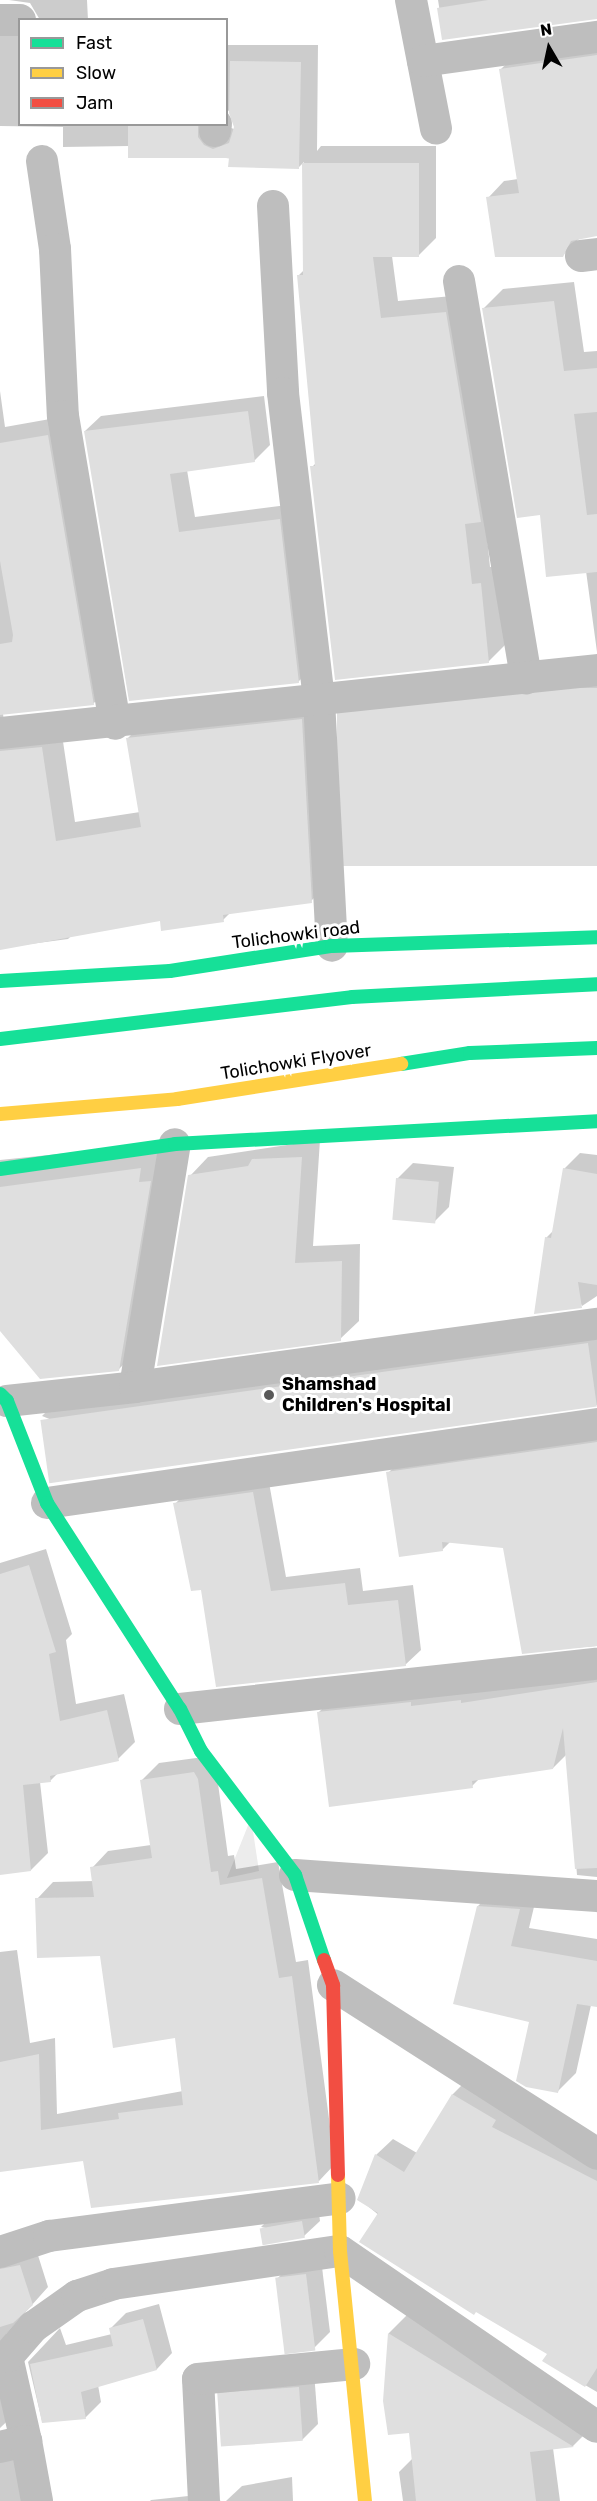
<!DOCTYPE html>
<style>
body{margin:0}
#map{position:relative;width:597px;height:2501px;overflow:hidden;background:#fff;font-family:Rubik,sans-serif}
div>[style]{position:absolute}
.green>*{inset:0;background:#ececec}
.shadow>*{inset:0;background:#0003}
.building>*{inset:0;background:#dfdfdf;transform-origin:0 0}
.street>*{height:32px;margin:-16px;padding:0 16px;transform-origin:16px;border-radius:16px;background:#bebebe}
.fast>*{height:14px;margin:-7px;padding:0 7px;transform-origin:7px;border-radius:7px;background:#16e098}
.slow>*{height:14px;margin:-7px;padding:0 7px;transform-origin:7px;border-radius:7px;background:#ffcf43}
.jam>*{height:14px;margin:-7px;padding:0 7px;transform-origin:7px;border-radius:7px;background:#f24e42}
.dots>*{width:16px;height:16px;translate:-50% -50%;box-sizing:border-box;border:3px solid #fff;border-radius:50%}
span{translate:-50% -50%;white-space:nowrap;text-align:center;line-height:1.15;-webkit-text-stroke:6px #fff;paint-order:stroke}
.street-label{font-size:18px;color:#000}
.poi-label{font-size:18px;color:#000;font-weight:700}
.left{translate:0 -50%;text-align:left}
.legend{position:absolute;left:18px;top:18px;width:210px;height:108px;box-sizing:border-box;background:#fff;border:2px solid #999;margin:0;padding:8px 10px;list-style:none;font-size:18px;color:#000}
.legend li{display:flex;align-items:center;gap:12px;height:30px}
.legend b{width:30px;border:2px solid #999}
.north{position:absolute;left:519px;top:18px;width:60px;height:60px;-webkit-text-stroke:4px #fff;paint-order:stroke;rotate:351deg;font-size:16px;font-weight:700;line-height:24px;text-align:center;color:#000}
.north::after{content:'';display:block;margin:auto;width:21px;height:27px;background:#000;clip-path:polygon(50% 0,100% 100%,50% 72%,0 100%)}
</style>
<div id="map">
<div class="green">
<div style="clip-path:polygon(251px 1818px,259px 1871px,227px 1878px)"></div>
</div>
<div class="shadow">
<div style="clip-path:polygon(9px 0,87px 0,88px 20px,40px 20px,30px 3px)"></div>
<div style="clip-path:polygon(438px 0,597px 0,597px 18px,444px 38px)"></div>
<div style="clip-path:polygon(0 19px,20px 20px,20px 124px,220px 124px,234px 129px,234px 117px,226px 108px,226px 45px,318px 45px,317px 151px,321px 146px,436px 146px,436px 238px,418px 256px,392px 256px,398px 301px,463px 295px,490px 567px,498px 566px,506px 644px,488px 662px,312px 467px,316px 463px,298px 276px,304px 270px,304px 162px,299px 167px,130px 146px,63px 147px,63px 127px,0 126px)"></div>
<div style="clip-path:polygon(597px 42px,597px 235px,580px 238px,563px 255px,488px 198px,504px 181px,518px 179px,501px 69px,517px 53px)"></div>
<div style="clip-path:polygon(574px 282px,584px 352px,597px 351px,597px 652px,586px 571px,541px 513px,483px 309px,503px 289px)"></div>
<div style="clip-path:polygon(0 391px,5px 427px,67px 416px,112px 684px,93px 704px,3px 713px,4px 724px,61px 728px,75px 822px,140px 812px,128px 738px,147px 719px,321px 701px,330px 882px,311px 901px,231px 912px,223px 920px,161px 920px,74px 933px,68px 939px,0 948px)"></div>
<div style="clip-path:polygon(264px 396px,270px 445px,254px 461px,187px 470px,195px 517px,295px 504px,314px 666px,298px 682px,85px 431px,101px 416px)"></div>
<div style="clip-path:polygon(597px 671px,597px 864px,339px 716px,359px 696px)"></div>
<div style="clip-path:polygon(320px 1140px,313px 1246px,360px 1244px,359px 1321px,340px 1339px,190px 1176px,208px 1157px)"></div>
<div style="clip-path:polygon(165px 1143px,144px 1344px,119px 1369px,0 1328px,0 1160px)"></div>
<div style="clip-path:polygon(580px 1153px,597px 1155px,597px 1296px,582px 1306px,546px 1238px,554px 1230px,564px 1169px)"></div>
<div style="clip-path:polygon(413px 1163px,454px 1167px,449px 1207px,433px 1223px,397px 1179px)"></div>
<div style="clip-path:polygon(597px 1328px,597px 1405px,161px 1464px,42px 1416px,60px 1398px)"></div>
<div style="clip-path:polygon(597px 1427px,597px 1646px,523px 1652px,504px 1547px,451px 1541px,442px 1550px,388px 1473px,407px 1454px)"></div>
<div style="clip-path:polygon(268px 1477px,286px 1577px,360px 1568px,363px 1591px,413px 1585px,421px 1650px,405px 1665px,202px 1588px,175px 1504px,190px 1488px)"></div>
<div style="clip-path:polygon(46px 1549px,72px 1634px,66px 1640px,76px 1704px,124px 1694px,135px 1742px,118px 1759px,58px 1773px,50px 1781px,40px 1782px,48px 1853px,31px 1870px,0 1873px,0 1563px)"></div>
<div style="clip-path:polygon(597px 1666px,597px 1877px,577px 1875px,567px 1754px,553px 1768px,479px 1779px,472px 1786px,318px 1713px,337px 1694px)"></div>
<div style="clip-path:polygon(211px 1756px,215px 1762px,228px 1856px,234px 1855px,236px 1869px,278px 1862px,296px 1962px,308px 1960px,335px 2164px,319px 2181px,84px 2159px,0 2171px,0 1952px,17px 1950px,30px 2043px,55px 2038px,57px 2114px,183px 2091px,176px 2037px,101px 1955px,37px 1899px,53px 1882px,94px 1881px,92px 1868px,108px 1851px,151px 1845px,142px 1780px,159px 1763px)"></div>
<div style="clip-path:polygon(497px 1887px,538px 1890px,529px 1928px,597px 1939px,597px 2006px,591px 2005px,576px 2073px,557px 2092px,531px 2021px,478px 1906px)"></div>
<div style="clip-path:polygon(469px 2078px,597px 2155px,597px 2392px,544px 2361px,549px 2353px,359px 2199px,376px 2155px,393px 2139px,417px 2153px,453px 2094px)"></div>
<div style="clip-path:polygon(318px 2206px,320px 2221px,304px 2236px,261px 2227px,277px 2211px)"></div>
<div style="clip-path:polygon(0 2247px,36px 2249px,48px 2287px,6px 2334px,20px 2409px,0 2428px)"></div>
<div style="clip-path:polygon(321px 2259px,330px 2332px,314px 2348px,277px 2279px,292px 2263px)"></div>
<div style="clip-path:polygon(159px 2304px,172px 2353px,157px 2369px,98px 2385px,101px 2402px,85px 2418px,42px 2421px,28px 2362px,60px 2328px,66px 2345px,112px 2334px,110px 2329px,126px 2313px)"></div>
<div style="clip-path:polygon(410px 2312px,594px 2425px,573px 2446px,553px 2448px,560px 2501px,403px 2501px,399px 2472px,414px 2457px,410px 2432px,384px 2401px,389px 2333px)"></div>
<div style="clip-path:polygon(314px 2372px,318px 2424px,302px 2440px,218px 2396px,234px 2380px)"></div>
<div style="clip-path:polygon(0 2435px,46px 2501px,0 2501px)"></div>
<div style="clip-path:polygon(292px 2477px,293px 2501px,226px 2501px,242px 2486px)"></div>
<div style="clip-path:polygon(207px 2494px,221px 2501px,150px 2501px,151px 2500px)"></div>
</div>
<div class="building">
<div style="clip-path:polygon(488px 0,597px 0,597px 19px,442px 40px,437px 8px)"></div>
<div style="clip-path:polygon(597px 55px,597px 236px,571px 241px,563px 257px,495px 257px,486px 197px,519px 193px,499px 69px)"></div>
<div style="clip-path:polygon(230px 61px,301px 62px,299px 169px,228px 167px,229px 158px,128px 158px,128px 124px,198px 124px,198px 137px,204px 145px,213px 149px,229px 143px,234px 127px,229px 113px)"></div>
<div style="clip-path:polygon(302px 163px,419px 163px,419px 257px,373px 257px,381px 318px,446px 312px,481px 522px,465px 524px,472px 584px,481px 583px,489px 663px,335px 680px,310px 466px,315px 466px,297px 275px,303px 275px)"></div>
<div style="clip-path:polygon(554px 301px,564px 371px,597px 368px,597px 412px,574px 414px,587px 515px,597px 514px,597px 572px,546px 577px,540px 515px,517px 518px,482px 308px)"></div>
<div style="clip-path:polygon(248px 411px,255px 462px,170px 474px,179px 532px,280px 519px,299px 683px,129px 701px,84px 431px)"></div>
<div style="clip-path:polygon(48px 435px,94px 705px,0 715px,0 644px,12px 642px,13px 635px,0 561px,0 443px)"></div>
<div style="left:597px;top:688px;width:178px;height:260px;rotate:90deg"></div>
<div style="clip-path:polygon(302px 719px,312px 903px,223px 915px,224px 922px,161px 931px,160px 921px,0 950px,0 751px,42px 747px,56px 841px,141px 827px,126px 738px)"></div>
<div style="clip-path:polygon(302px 1157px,295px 1263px,342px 1261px,341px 1341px,157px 1366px,188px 1175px,248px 1166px,252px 1159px)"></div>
<div style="clip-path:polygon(141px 1168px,139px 1182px,151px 1181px,119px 1371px,40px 1379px,0 1331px,0 1187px)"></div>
<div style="clip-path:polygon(563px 1168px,597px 1174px,597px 1285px,578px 1282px,582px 1308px,534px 1314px,545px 1237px,551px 1238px)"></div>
<div style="left:396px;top:1178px;width:43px;height:42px;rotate:5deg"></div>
<div style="left:588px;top:1343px;width:64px;height:553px;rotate:82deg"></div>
<div style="clip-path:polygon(597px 1442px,597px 1646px,522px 1654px,503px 1548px,442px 1542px,443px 1551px,399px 1557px,386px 1472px)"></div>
<div style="clip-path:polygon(253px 1492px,271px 1591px,345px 1583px,348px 1605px,398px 1600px,406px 1666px,216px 1687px,201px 1590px,191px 1591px,173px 1503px)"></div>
<div style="clip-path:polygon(29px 1565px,56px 1652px,49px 1654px,60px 1721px,107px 1710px,119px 1761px,50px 1776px,51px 1782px,23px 1785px,31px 1871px,0 1875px,0 1574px)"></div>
<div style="clip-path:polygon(597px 1682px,597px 1868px,575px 1869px,563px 1728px,553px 1769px,472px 1781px,473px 1788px,329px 1807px,317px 1712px,411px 1702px,411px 1706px,461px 1700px,461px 1703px)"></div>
<div style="clip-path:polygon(194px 1772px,198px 1779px,211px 1872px,218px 1871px,220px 1885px,262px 1878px,279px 1978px,292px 1976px,319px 2183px,91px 2208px,83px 2161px,0 2172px,0 2062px,39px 2054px,41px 2130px,119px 2119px,118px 2113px,183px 2105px,175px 2038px,113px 2048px,100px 1956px,37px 1958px,35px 1898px,94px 1897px,90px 1867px,152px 1858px,140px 1780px)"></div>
<div style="clip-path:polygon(477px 1906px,520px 1909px,511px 1946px,597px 1961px,597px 2007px,577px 2004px,558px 2093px,526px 2087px,516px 2081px,529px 2022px,453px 2004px)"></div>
<div style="clip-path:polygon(452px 2094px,496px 2120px,492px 2127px,597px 2181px,597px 2368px,585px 2387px,542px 2361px,547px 2354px,476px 2312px,474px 2315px,359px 2242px,378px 2213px,357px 2200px,375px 2154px,404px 2172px)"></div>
<div style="left:302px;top:2221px;width:17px;height:43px;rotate:80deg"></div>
<div style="clip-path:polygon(20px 2265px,33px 2305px,13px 2323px,0 2327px,0 2269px)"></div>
<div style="left:306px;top:2274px;width:77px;height:31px;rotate:83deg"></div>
<div style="clip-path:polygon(143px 2319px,157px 2370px,81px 2392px,86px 2419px,42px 2423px,30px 2364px,113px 2346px,109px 2328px)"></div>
<div style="clip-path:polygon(388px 2333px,574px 2447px,530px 2452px,536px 2501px,416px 2501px,409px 2433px,388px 2435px,383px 2401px)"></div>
<div style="left:299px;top:2387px;width:54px;height:82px;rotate:86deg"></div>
</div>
<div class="street">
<div style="left:411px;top:0;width:131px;rotate:79deg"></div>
<div style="left:0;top:20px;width:20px"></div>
<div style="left:423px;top:61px;width:176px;rotate:-7.9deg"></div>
<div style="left:215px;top:131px;width:7px;rotate:-82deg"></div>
<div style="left:42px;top:161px;width:89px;rotate:81.6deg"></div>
<div style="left:55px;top:249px;width:167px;rotate:87.3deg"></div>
<div style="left:63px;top:416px;width:312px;rotate:80.4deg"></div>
<div style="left:273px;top:206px;width:187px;rotate:86.9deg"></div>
<div style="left:283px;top:393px;width:309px;rotate:83.3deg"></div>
<div style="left:319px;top:700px;width:246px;rotate:87deg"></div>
<div style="left:581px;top:256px;width:16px;rotate:-7deg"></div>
<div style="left:459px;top:281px;width:403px;rotate:80.4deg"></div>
<div style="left:0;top:733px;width:600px;rotate:-6.02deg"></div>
<div style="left:135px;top:1387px;width:246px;rotate:-80.7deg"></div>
<div style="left:7px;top:1401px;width:129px;rotate:-6.2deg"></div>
<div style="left:135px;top:1387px;width:466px;rotate:-7.8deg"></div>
<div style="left:47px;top:1503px;width:556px;rotate:-8.17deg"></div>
<div style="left:180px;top:1709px;width:419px;rotate:-6.2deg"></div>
<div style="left:295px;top:1875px;width:303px;rotate:4deg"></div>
<div style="left:333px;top:1985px;width:313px;rotate:32.6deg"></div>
<div style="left:0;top:2252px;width:52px;rotate:-18.1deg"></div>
<div style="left:49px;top:2236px;width:293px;rotate:-7.4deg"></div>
<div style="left:26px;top:2441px;width:86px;rotate:-102.7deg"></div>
<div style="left:7px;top:2357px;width:40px;rotate:-49deg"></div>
<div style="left:33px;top:2327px;width:54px;rotate:-35.2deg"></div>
<div style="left:77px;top:2296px;width:38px;rotate:-18deg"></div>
<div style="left:113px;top:2284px;width:229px;rotate:-8.3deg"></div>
<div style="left:340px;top:2251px;width:311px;rotate:34.4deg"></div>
<div style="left:0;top:2447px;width:27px;rotate:-13deg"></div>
<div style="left:26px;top:2441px;width:61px;rotate:79.6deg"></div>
<div style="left:204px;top:2501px;width:122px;rotate:-92.8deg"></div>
<div style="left:198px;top:2379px;width:157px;rotate:-5.5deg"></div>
</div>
<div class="fast">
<div style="left:0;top:981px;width:170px;rotate:-3.4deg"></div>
<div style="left:170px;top:971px;width:164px;rotate:-8.8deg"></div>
<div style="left:332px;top:946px;width:265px;rotate:-1.9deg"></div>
<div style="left:0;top:1039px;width:354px;rotate:-6.8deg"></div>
<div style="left:352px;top:997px;width:245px;rotate:-3deg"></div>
<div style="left:401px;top:1064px;width:70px;rotate:-9.1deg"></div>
<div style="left:470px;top:1053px;width:127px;rotate:-2.3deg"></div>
<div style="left:0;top:1169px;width:177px;rotate:-8.1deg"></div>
<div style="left:175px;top:1144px;width:423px;rotate:-3.1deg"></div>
<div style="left:0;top:1394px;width:10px;rotate:45deg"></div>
<div style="left:7px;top:1401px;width:110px;rotate:68.6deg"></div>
<div style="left:47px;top:1503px;width:245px;rotate:57.2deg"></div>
<div style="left:180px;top:1709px;width:47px;rotate:63.4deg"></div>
<div style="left:201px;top:1751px;width:156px;rotate:52.8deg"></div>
<div style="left:295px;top:1875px;width:90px;rotate:71.2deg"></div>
</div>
<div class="slow">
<div style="left:0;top:1114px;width:178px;rotate:-4.8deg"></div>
<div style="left:177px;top:1099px;width:227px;rotate:-8.9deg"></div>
<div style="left:338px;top:2175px;width:76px;rotate:88.5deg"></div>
<div style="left:340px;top:2251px;width:251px;rotate:84.3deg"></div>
</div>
<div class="jam">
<div style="left:324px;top:1960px;width:27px;rotate:70deg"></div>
<div style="left:333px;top:1985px;width:190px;rotate:88.5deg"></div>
</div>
<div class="dots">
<div style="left:269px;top:1395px;background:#595959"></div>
</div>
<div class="street-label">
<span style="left:296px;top:935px;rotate:-7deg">Tolichowki road</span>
<span style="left:296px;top:1062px;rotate:-9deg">Tolichowki Flyover</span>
</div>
<div class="poi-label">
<span class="left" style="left:282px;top:1395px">Shamshad<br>Children's Hospital</span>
</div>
<ul class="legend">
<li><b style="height:8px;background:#16e098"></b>Fast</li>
<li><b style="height:8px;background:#ffcf43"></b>Slow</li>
<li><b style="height:8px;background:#f24e42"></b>Jam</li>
</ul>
<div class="north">N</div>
</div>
